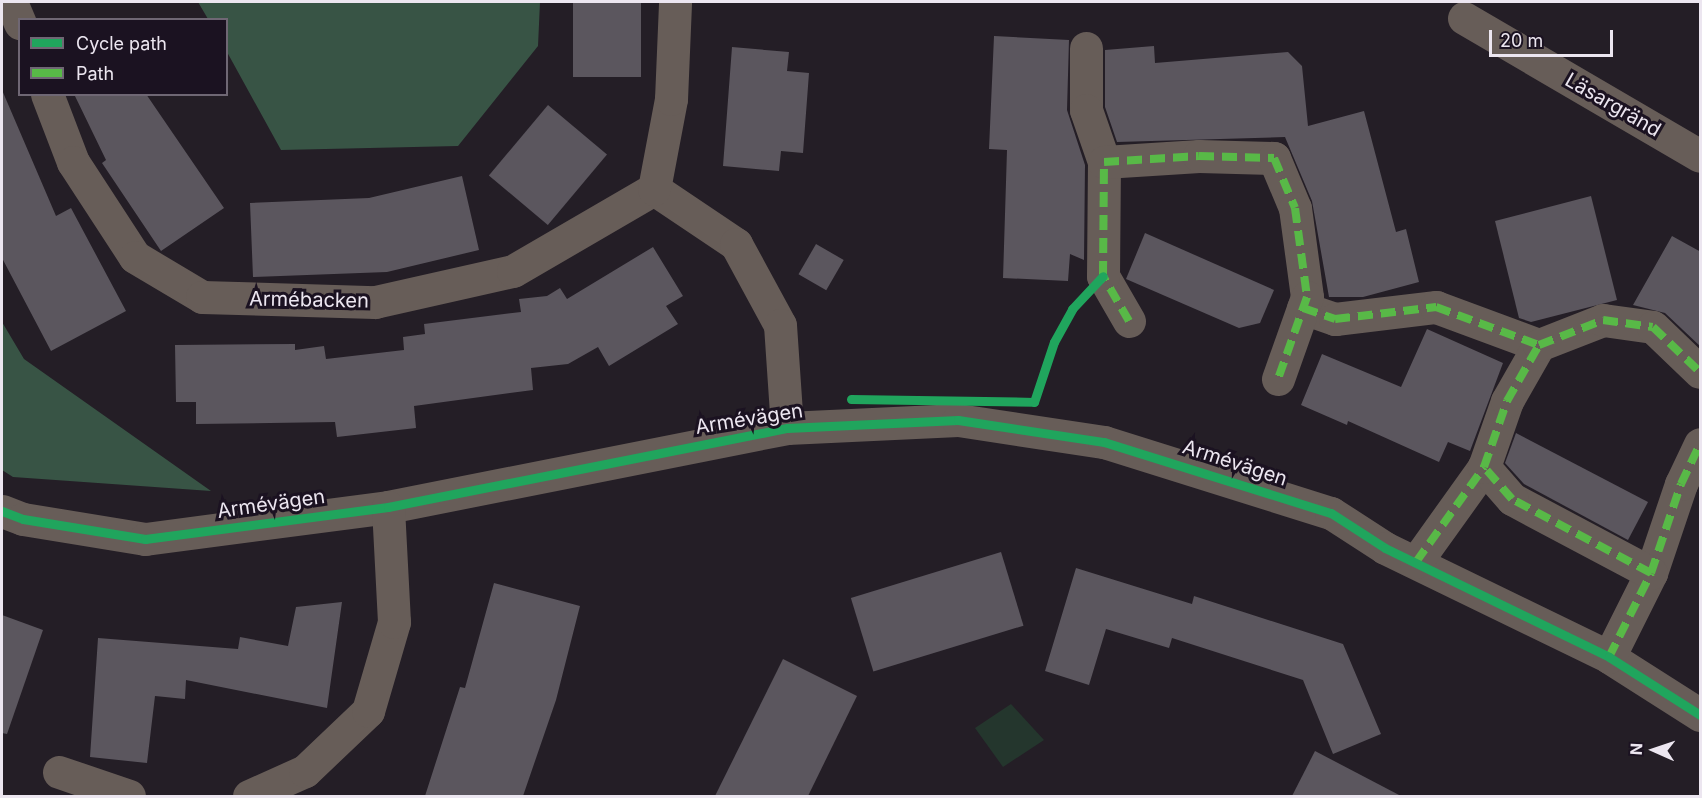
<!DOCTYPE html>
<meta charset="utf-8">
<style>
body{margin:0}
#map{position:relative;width:1702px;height:798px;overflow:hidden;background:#241e26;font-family:Inter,sans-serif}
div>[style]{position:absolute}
.green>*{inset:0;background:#24362d}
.forest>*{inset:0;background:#385445}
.building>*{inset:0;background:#5b565e;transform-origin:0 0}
.street>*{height:33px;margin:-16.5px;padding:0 16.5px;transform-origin:16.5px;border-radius:16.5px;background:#675d58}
.quiet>*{height:8px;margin-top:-4px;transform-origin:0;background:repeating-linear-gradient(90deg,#58b947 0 15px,transparent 0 23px)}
.cycleway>*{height:9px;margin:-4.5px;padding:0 4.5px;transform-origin:4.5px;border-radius:4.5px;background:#20a55d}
span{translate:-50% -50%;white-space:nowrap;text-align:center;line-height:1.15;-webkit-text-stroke:6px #1b1221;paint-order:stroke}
.street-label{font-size:20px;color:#ece6f0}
.frame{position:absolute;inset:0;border:3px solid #ece6f0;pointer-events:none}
.legend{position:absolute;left:18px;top:18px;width:210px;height:78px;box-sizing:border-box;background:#1b1221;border:2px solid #6f6774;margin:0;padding:8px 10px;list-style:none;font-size:18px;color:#ece6f0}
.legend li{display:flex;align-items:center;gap:12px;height:30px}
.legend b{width:30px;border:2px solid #6f6774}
.north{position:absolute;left:1624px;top:720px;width:60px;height:60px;-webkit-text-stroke:4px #1b1221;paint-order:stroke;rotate:273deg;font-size:16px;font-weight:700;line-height:24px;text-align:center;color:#ece6f0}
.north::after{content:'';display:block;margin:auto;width:21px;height:27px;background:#ece6f0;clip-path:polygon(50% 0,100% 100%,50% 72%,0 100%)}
.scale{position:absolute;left:1489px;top:30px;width:124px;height:27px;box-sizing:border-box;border:3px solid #ece6f0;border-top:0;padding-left:8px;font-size:18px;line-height:21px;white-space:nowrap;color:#ece6f0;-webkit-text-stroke:4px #1b1221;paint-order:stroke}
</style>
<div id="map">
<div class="green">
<div style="clip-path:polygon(1011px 704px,1044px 740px,1003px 767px,975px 728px)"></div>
</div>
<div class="forest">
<div style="clip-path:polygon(198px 2px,540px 2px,538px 46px,458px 146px,281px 150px,227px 52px,226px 20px,208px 19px)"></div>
<div style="clip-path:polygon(2px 322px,24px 359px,211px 491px,13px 477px,2px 470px)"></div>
</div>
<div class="building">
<div style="left:573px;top:2px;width:68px;height:75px"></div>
<div style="clip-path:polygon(994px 36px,1069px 40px,1067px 110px,1085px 165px,1084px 260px,1070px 254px,1068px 281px,1003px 278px,1007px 150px,989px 149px)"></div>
<div style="clip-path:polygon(1154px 46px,1155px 63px,1288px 52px,1302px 66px,1308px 126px,1364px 111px,1396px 232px,1406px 229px,1419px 282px,1363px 297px,1329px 297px,1312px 201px,1285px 137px,1117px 142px,1105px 107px,1105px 50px)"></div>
<div style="clip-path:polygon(732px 47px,789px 52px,787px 71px,809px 73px,803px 153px,781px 151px,779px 171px,723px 166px)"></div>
<div style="clip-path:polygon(2px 90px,56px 216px,71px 208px,126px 311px,51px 351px,2px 258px)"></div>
<div style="clip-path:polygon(74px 94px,146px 94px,224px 208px,161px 251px,102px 163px,106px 160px)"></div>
<div style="left:548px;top:105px;width:77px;height:92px;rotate:40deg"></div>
<div style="clip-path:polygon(462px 176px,479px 250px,387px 272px,253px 277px,250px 203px,369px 198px)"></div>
<div style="clip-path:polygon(1591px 196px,1617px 300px,1531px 322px,1519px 318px,1495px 221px)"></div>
<div style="clip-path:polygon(1145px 233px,1274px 290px,1260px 323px,1239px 328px,1126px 279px)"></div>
<div style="clip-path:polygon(1672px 236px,1701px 252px,1701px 347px,1665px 313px,1633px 305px)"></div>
<div style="left:816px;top:244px;width:32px;height:35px;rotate:30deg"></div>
<div style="clip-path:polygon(653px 247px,683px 296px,666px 306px,678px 324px,609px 366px,598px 347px,568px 364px,531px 368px,533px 390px,414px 406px,416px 428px,337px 437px,335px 422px,196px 424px,196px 402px,176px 402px,175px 345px,295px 344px,295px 350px,324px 346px,326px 359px,404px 350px,403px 337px,425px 334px,424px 324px,521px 312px,519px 299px,547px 296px,560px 288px,567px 299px)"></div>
<div style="clip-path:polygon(1427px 329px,1503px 363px,1470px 451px,1448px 442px,1439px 462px,1348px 421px,1347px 425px,1301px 405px,1322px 354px,1401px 387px)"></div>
<div style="clip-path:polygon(1516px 433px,1648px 502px,1628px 540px,1524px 484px,1505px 463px)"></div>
<div style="left:1001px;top:552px;width:77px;height:157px;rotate:73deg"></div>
<div style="clip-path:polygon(1076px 568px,1192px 604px,1194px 596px,1343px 644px,1381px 734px,1333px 754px,1303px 680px,1172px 638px,1169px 648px,1106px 629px,1089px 685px,1045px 671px)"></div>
<div style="clip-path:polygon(494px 583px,580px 606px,556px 700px,523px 796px,425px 796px,460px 687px,465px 688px)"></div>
<div style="clip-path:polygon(342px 602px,327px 708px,186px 680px,185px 699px,155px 696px,147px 763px,90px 757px,98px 638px,238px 649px,240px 637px,288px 646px,296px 607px)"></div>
<div style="clip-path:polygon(2px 615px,43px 630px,7px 734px,2px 733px)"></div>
<div style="clip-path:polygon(783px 659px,857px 696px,808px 796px,715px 796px)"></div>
<div style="clip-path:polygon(1315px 751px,1401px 796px,1292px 796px)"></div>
</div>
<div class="street">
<div style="left:11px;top:2px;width:23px;rotate:67deg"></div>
<div style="left:1464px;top:18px;width:273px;rotate:30.3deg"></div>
<div style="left:1086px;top:48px;width:62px;rotate:90deg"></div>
<div style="left:1086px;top:110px;width:55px;rotate:70.9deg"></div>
<div style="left:47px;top:94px;width:73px;rotate:69.1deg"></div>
<div style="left:73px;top:162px;width:113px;rotate:56.9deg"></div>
<div style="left:135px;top:257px;width:78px;rotate:30.8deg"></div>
<div style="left:202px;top:297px;width:173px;rotate:1.7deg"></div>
<div style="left:375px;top:302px;width:141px;rotate:-12.7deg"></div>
<div style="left:513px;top:271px;width:163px;rotate:-30.2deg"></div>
<div style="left:654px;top:189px;width:99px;rotate:33.9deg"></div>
<div style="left:736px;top:244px;width:92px;rotate:61.5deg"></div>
<div style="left:780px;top:325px;width:103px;rotate:86.1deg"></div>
<div style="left:654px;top:189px;width:92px;rotate:-79.3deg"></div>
<div style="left:671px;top:99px;width:97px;rotate:-87.6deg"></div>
<div style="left:1303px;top:308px;width:34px;rotate:19deg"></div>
<div style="left:1335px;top:319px;width:102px;rotate:-6.8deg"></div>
<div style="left:1436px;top:307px;width:110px;rotate:20.3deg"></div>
<div style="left:1129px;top:321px;width:52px;rotate:-120deg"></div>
<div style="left:1103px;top:276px;width:114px;rotate:-89.5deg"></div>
<div style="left:1104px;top:162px;width:95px;rotate:-3.6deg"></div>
<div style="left:1199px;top:156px;width:75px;rotate:1.5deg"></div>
<div style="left:1274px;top:158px;width:54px;rotate:67.2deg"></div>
<div style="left:1295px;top:208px;width:90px;rotate:82.3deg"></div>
<div style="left:1307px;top:297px;width:87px;rotate:109.5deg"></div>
<div style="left:2px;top:511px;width:22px;rotate:21deg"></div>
<div style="left:23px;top:519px;width:124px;rotate:9.3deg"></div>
<div style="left:145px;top:539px;width:245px;rotate:-7.5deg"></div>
<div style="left:388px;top:507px;width:407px;rotate:-11.2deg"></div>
<div style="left:787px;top:428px;width:171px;rotate:-2.7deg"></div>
<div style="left:958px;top:420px;width:148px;rotate:8.6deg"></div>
<div style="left:1104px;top:442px;width:238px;rotate:17.4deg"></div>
<div style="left:1331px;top:513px;width:64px;rotate:32.9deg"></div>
<div style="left:1385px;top:548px;width:249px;rotate:25.9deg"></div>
<div style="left:1609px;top:657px;width:108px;rotate:32.5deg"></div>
<div style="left:1416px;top:562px;width:117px;rotate:-54.4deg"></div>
<div style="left:1651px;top:573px;width:94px;rotate:-71.4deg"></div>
<div style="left:1681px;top:484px;width:44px;rotate:-64.6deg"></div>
<div style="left:1609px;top:657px;width:94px;rotate:-63.4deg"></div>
<div style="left:1651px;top:573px;width:157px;rotate:-152deg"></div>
<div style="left:1512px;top:499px;width:43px;rotate:-131.2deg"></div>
<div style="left:1484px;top:467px;width:70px;rotate:-70.8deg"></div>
<div style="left:1507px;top:401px;width:64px;rotate:-60.3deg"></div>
<div style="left:1539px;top:345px;width:69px;rotate:-21.3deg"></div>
<div style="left:1603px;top:320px;width:50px;rotate:8deg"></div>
<div style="left:1653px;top:327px;width:65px;rotate:43.8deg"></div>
<div style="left:59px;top:772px;width:74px;rotate:18.9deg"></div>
<div style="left:249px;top:796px;width:61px;rotate:-24.1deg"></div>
<div style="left:305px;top:771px;width:87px;rotate:-43.6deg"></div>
<div style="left:368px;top:711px;width:93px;rotate:-73.7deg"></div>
<div style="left:394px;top:622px;width:115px;rotate:-93deg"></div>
</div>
<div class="quiet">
<div style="left:1303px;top:308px;width:34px;rotate:19deg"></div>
<div style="left:1335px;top:319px;width:102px;rotate:-6.8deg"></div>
<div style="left:1436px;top:307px;width:110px;rotate:20.3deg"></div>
<div style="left:1129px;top:321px;width:52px;rotate:-120deg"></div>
<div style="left:1103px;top:276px;width:114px;rotate:-89.5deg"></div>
<div style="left:1104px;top:162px;width:95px;rotate:-3.6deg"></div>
<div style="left:1199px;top:156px;width:75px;rotate:1.5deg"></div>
<div style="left:1274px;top:158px;width:54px;rotate:67.2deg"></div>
<div style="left:1295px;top:208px;width:90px;rotate:82.3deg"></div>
<div style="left:1307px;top:297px;width:87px;rotate:109.5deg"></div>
<div style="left:1416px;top:562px;width:117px;rotate:-54.4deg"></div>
<div style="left:1651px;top:573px;width:94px;rotate:-71.4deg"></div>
<div style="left:1681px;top:484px;width:44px;rotate:-64.6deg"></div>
<div style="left:1609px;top:657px;width:94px;rotate:-63.4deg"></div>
<div style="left:1651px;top:573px;width:157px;rotate:-152deg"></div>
<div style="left:1512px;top:499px;width:43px;rotate:-131.2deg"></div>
<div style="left:1484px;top:467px;width:70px;rotate:-70.8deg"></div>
<div style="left:1507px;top:401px;width:64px;rotate:-60.3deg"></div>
<div style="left:1539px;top:345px;width:69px;rotate:-21.3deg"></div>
<div style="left:1603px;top:320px;width:50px;rotate:8deg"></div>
<div style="left:1653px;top:327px;width:65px;rotate:43.8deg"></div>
</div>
<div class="cycleway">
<div style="left:851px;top:399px;width:183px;rotate:0.9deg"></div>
<div style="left:1034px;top:402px;width:63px;rotate:-71.6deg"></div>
<div style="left:1054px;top:342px;width:38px;rotate:-61deg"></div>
<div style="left:1072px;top:309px;width:45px;rotate:-46.8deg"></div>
<div style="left:2px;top:511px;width:22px;rotate:21deg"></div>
<div style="left:23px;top:519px;width:124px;rotate:9.3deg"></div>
<div style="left:145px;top:539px;width:245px;rotate:-7.5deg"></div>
<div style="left:388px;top:507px;width:407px;rotate:-11.2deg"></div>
<div style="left:787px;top:428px;width:171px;rotate:-2.7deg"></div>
<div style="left:958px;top:420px;width:148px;rotate:8.6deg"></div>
<div style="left:1104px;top:442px;width:238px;rotate:17.4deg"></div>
<div style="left:1331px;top:513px;width:64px;rotate:32.9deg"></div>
<div style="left:1385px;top:548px;width:249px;rotate:25.9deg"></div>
<div style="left:1609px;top:657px;width:108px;rotate:32.5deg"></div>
</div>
<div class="street-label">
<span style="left:1613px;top:105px;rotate:30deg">Läsargränd</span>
<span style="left:309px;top:300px;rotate:1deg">Armébacken</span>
<span style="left:749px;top:419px;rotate:-9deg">Armévägen</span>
<span style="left:1235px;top:463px;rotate:18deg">Armévägen</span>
<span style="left:271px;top:504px;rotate:-8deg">Armévägen</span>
</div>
<div class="frame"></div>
<ul class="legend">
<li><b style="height:8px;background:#20a55d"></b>Cycle path</li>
<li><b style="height:8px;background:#58b947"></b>Path</li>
</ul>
<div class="north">N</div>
<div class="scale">20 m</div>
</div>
